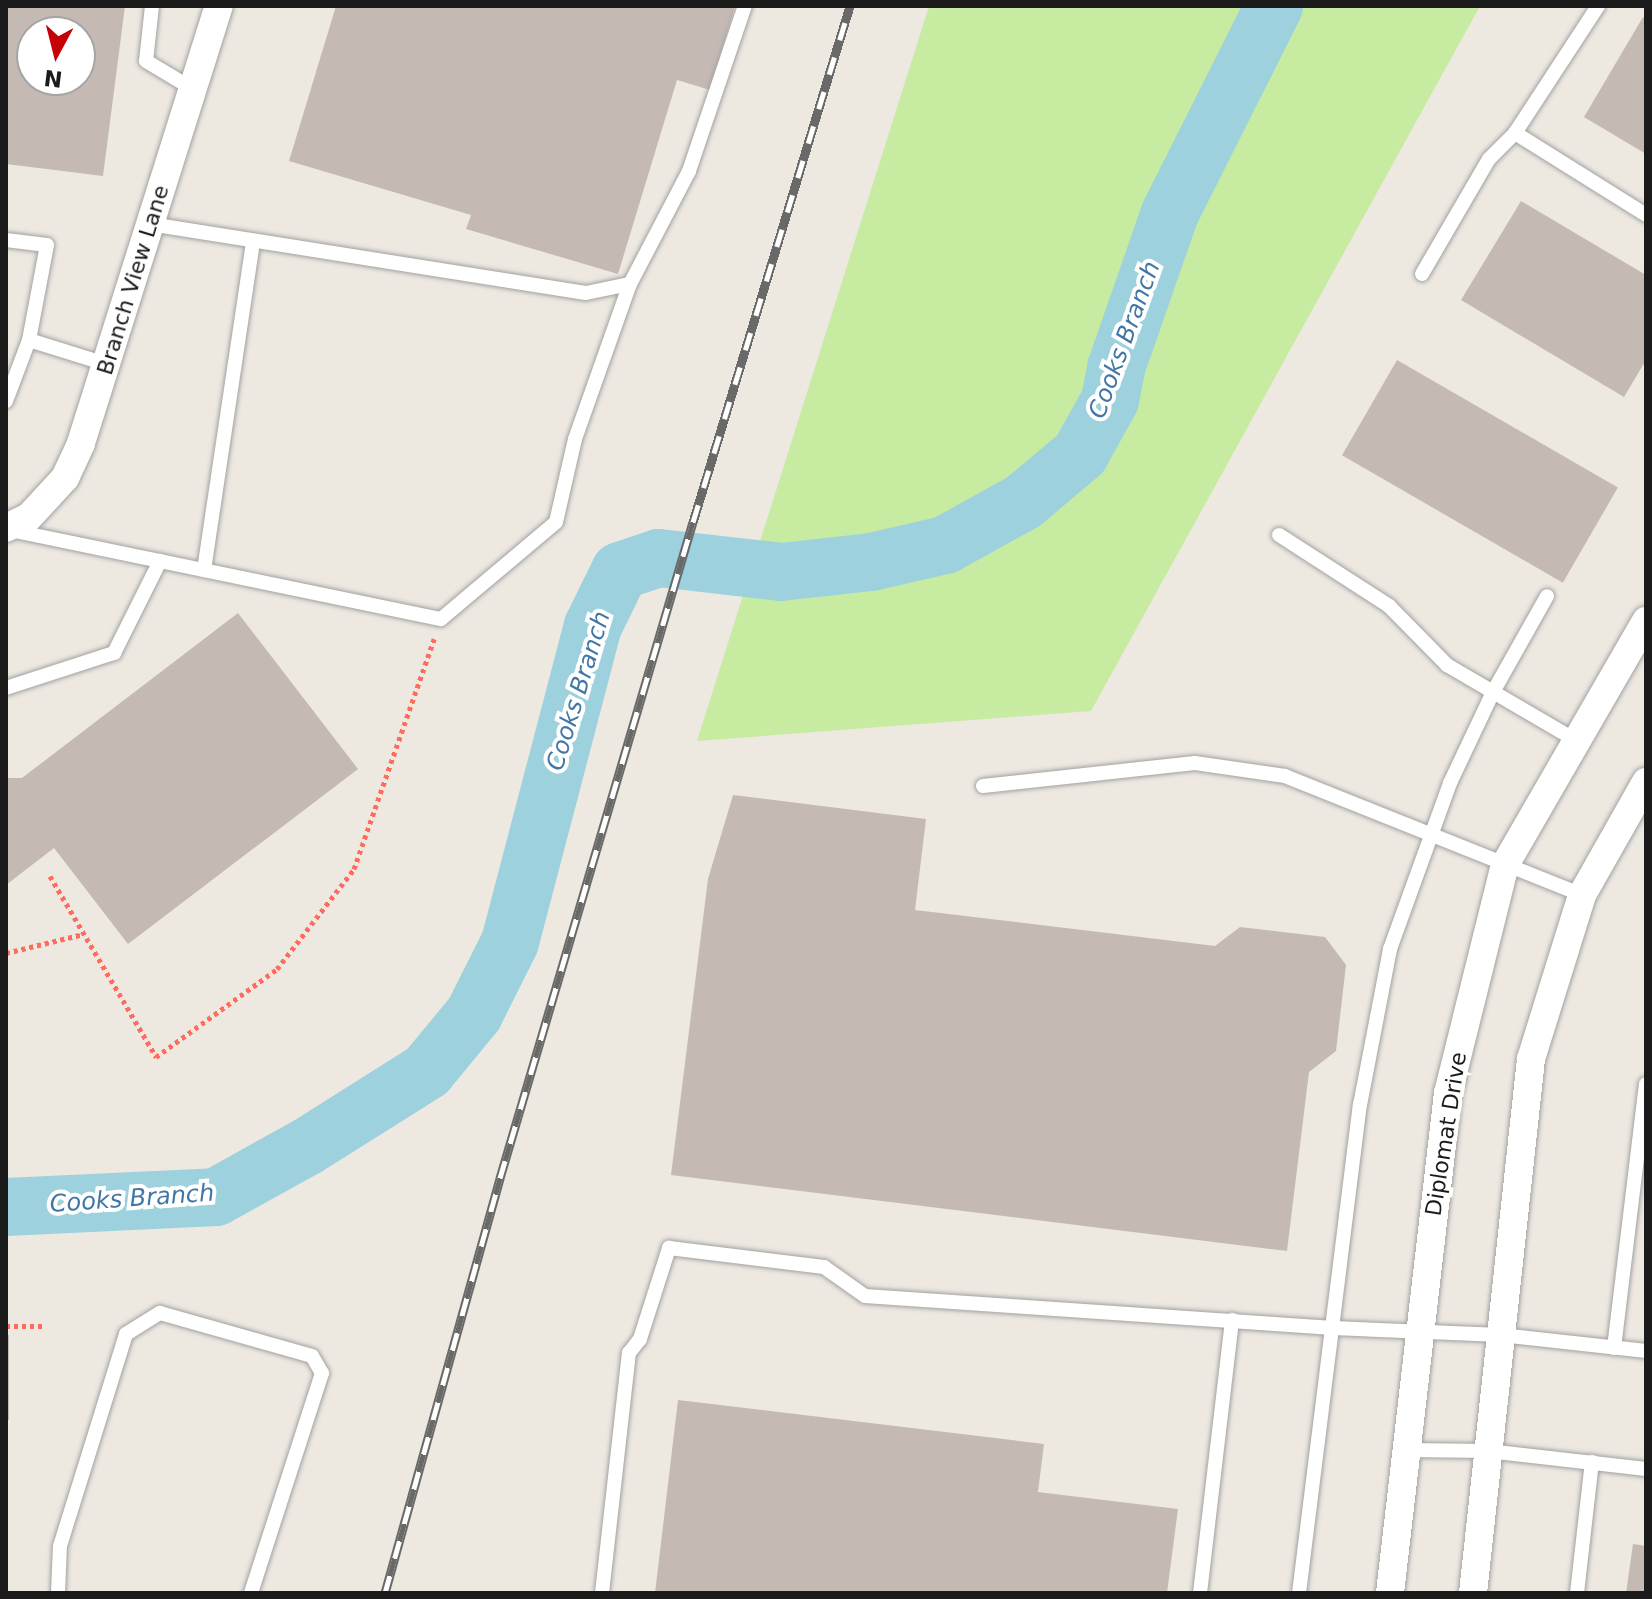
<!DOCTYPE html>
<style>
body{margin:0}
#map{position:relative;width:1652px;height:1599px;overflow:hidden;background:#ede8e0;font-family:"DejaVu Sans",sans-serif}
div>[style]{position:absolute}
.grass>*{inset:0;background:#c8eba2}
.river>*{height:58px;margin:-29px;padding:0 29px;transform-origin:29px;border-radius:29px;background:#9dd1de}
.building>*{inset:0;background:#c5bab3;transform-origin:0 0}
.path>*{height:5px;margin-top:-2.5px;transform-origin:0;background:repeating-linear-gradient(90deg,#ff6c5f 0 4px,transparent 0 8px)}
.roads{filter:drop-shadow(0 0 2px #a2a2a2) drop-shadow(0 0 2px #a2a2a2)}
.service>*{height:14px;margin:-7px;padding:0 7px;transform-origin:7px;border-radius:7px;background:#fff}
.minor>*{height:28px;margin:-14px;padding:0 14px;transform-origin:14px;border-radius:14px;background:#fff}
.rail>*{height:9px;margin-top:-4.5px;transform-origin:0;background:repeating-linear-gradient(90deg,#fff 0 18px,#696969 0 36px);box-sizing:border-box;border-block:2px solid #696969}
span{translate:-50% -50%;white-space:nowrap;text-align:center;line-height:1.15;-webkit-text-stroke:8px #fff;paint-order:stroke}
.street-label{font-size:22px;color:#1b1b1b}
.water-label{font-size:24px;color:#4176a6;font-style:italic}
.frame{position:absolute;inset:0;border:8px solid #1b1b1b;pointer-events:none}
.north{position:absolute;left:16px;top:16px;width:80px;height:80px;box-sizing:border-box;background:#fff;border:2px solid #a4a4a4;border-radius:50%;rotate:187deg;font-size:22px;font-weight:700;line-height:32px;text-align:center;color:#1b1b1b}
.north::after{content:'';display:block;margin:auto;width:28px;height:36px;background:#c60004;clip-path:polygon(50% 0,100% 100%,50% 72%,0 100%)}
</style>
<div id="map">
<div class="grass">
<div style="clip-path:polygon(929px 6px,1480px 6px,1091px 711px,697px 741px)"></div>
</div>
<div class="river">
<div style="left:6px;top:1207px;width:210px;rotate:-2.7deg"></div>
<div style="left:216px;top:1197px;width:105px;rotate:-29deg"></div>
<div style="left:308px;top:1146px;width:141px;rotate:-32.2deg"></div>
<div style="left:427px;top:1071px;width:74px;rotate:-50.5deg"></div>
<div style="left:474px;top:1014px;width:80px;rotate:-63.4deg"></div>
<div style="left:510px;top:942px;width:327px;rotate:-75.3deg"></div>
<div style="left:593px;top:626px;width:61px;rotate:-63.9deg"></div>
<div style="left:620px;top:571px;width:41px;rotate:-18.4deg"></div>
<div style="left:659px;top:558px;width:123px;rotate:6.5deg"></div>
<div style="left:781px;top:572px;width:91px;rotate:-6.3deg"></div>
<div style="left:871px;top:562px;width:76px;rotate:-12.9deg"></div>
<div style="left:945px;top:545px;width:89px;rotate:-28.9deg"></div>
<div style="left:1023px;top:502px;width:75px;rotate:-40.1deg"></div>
<div style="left:1080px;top:454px;width:62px;rotate:-60.9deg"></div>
<div style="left:1110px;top:400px;width:33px;rotate:-79deg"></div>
<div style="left:1116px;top:368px;width:164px;rotate:-70.8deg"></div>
<div style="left:1170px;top:213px;width:232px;rotate:-63.3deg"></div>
</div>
<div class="building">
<div style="clip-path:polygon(evenodd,6px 6px,125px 6px,103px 176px,6px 164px,6px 6px,32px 32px,80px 32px,80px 80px,32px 80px,32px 32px)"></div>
<div style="clip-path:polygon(336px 6px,735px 6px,710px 90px,677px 80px,618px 274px,466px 229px,471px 215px,289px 161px)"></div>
<div style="clip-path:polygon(1643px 17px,1646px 19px,1646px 154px,1584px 117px)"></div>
<div style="clip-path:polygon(1521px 201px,1646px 275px,1646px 360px,1624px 397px,1461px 300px)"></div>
<div style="left:1397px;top:360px;width:255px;height:110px;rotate:30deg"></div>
<div style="clip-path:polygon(238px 613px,358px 769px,128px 944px,54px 848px,6px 885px,6px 778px,22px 778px)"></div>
<div style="clip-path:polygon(733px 795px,926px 819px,915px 910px,1215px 946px,1240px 927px,1325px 937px,1346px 965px,1336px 1051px,1309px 1072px,1287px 1251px,671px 1175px,708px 879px)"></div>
<div style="left:6px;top:1335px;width:3px;height:85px"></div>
<div style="clip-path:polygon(678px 1400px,1044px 1444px,1038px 1492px,1178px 1509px,1167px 1593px,655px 1593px)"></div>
<div style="clip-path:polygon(1633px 1544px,1646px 1546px,1646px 1593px,1626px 1593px)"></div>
</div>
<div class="path">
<div style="left:50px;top:876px;width:210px;rotate:59.6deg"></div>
<div style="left:156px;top:1057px;width:150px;rotate:-36deg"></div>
<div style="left:277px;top:969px;width:126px;rotate:-52.4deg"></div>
<div style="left:354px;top:869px;width:244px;rotate:-70.8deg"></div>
<div style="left:6px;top:953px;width:80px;rotate:-13.7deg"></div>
<div style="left:6px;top:1326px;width:40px"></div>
</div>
<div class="roads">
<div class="service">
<div style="left:152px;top:6px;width:55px;rotate:96.2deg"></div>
<div style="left:146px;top:61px;width:55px;rotate:30.8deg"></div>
<div style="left:1515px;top:133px;width:155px;rotate:32deg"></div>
<div style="left:150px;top:224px;width:441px;rotate:9deg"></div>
<div style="left:586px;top:293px;width:45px;rotate:-11.6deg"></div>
<div style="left:630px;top:284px;width:127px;rotate:-62.4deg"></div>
<div style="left:689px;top:171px;width:174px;rotate:-71.3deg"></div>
<div style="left:6px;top:240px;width:41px;rotate:7deg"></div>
<div style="left:47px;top:245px;width:97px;rotate:100.7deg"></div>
<div style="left:29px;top:340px;width:81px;rotate:17.3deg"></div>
<div style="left:1422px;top:274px;width:133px;rotate:-59.8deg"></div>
<div style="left:1489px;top:159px;width:37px;rotate:-45deg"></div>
<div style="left:1515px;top:133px;width:152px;rotate:-56.8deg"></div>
<div style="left:6px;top:401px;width:65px;rotate:-69.3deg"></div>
<div style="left:10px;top:530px;width:440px;rotate:11.7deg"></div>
<div style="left:441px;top:619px;width:150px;rotate:-40.1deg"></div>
<div style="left:556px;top:522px;width:85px;rotate:-77.1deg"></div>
<div style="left:575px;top:439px;width:164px;rotate:-70.5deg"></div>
<div style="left:1279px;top:535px;width:131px;rotate:32.8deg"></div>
<div style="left:1389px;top:606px;width:83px;rotate:45.5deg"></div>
<div style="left:1447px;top:665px;width:151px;rotate:30.3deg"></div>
<div style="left:204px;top:570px;width:333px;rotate:-81.5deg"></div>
<div style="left:6px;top:688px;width:114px;rotate:-18deg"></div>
<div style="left:114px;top:653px;width:103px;rotate:-63.4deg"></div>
<div style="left:983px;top:786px;width:213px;rotate:-6.2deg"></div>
<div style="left:1195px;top:763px;width:91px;rotate:8.2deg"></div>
<div style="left:1285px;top:776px;width:320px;rotate:21.8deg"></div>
<div style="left:1614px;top:1348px;width:266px;rotate:-83.1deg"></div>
<div style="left:1408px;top:1450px;width:80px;rotate:0.7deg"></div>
<div style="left:1488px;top:1451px;width:159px;rotate:6.5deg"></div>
<div style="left:58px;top:1593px;width:47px;rotate:-87.6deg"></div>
<div style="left:60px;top:1546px;width:222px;rotate:-72.7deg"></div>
<div style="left:126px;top:1334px;width:40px;rotate:-32deg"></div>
<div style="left:160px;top:1313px;width:158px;rotate:15.8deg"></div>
<div style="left:312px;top:1356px;width:20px;rotate:60deg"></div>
<div style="left:322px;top:1373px;width:231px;rotate:107.9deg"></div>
<div style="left:602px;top:1593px;width:242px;rotate:-83.6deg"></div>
<div style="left:629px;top:1353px;width:18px;rotate:-52deg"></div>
<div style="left:640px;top:1339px;width:96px;rotate:-72.3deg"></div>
<div style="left:669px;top:1248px;width:156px;rotate:7deg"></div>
<div style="left:824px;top:1267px;width:50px;rotate:35.3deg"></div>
<div style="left:865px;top:1296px;width:469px;rotate:3.9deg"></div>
<div style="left:1333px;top:1328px;width:168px;rotate:2.4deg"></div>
<div style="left:1501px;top:1335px;width:146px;rotate:6.3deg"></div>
<div style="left:1200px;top:1593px;width:275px;rotate:-83.3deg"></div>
<div style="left:1299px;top:1593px;width:492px;rotate:-82.9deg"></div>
<div style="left:1360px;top:1105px;width:159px;rotate:-79.1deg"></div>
<div style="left:1390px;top:949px;width:177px;rotate:-70.1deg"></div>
<div style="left:1450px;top:783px;width:101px;rotate:-64.7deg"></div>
<div style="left:1493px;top:692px;width:110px;rotate:-60.6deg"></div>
<div style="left:1577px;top:1593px;width:132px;rotate:-83.5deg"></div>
</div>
<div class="minor">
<div style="left:6px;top:528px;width:25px;rotate:-26deg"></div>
<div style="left:29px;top:517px;width:53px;rotate:-47.3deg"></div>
<div style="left:65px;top:478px;width:38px;rotate:-65deg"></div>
<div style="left:81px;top:443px;width:458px;rotate:-72.5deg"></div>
<div style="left:1390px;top:1593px;width:503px;rotate:-83.38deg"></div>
<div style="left:1448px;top:1093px;width:235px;rotate:-76deg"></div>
<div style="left:1505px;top:865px;width:282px;rotate:-60deg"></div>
<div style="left:1473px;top:1593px;width:537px;rotate:-83.8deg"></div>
<div style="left:1531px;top:1059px;width:172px;rotate:-72.7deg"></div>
<div style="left:1582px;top:895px;width:130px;rotate:-60.5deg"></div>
</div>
</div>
<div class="rail">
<div style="left:385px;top:1593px;width:431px;rotate:-74.5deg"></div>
<div style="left:500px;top:1178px;width:684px;rotate:-73.61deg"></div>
<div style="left:693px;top:522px;width:539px;rotate:-73.08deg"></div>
</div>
<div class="street-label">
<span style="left:133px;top:280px;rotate:-73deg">Branch View Lane</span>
<span style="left:1446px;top:1134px;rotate:-81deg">Diplomat Drive</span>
</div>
<div class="water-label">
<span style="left:1125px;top:340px;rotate:-70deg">Cooks Branch</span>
<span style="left:579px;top:691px;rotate:-73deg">Cooks Branch</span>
<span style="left:132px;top:1199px;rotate:-4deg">Cooks Branch</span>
</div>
<div class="frame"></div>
<div class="north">N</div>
</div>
